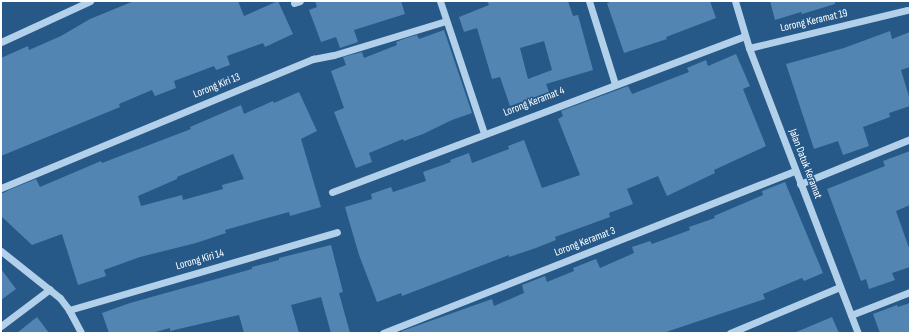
<!DOCTYPE html>
<style>
body{margin:0}
#map{position:relative;width:911px;height:334px;overflow:hidden;background:#265988;font-family:"Sofia Sans Condensed",sans-serif}
div>[style]{position:absolute}
.building>*{inset:0;background:#5285b2}
.minor>*{height:7px;margin:-3.5px;padding:0 3.5px;transform-origin:3.5px;border-radius:3.5px;background:#b2d0e9}
span{translate:-50% -50%;white-space:nowrap;text-align:center;line-height:1.15;-webkit-text-stroke:3px #265988;paint-order:stroke}
.street-label{font-size:11px;color:#fff}
.frame{position:absolute;inset:0;border:2px solid #fff;pointer-events:none}
</style>
<div id="map">
<div class="building">
<div style="clip-path:polygon(134px 1px,238px 1px,244px 16px,278px 1px,293px 34px,265px 47px,263px 43px,227px 56px,230px 65px,216px 70px,214px 66px,174px 81px,176px 88px,155px 96px,152px 90px,119px 104px,120px 107px,1px 156px,1px 58px,28px 46px,29px 50px,61px 36px,90px 19px)"></div>
<div style="clip-path:polygon(315px 1px,401px 1px,405px 14px,354px 30px,358px 42px,340px 48px,336px 37px,321px 42px,309px 10px,317px 7px)"></div>
<div style="clip-path:polygon(evenodd,487px 1px,568px 1px,573px 16px,578px 15px,593px 70px,546px 84px,549px 92px,510px 106px,500px 77px,492px 79px,477px 28px,464px 32px,459px 17px,489px 5px,487px 1px,544px 41px,552px 70px,528px 79px,520px 48px,544px 41px)"></div>
<div style="clip-path:polygon(614px 1px,710px 1px,716px 18px,666px 37px,667px 39px,624px 53px,607px 3px)"></div>
<div style="clip-path:polygon(770px 1px,835px 1px,835px 4px,802px 14px,801px 12px,775px 20px)"></div>
<div style="clip-path:polygon(444px 30px,472px 113px,452px 120px,423px 134px,404px 141px,403px 139px,369px 153px,372px 162px,356px 168px,334px 112px,344px 108px,331px 71px,346px 65px,343px 57px,362px 52px,364px 58px,397px 45px,396px 42px,406px 38px,417px 35px,419px 39px)"></div>
<div style="clip-path:polygon(890px 31px,892px 39px,910px 32px,910px 67px,901px 70px,910px 100px,910px 106px,889px 113px,890px 117px,863px 127px,869px 146px,843px 155px,838px 141px,814px 149px,786px 64px,844px 48px)"></div>
<div style="clip-path:polygon(736px 54px,750px 86px,743px 89px,766px 146px,714px 170px,715px 173px,667px 196px,658px 176px,627px 189px,633px 204px,609px 213px,610px 217px,555px 237px,556px 240px,536px 248px,509px 257px,509px 255px,402px 296px,401px 293px,377px 302px,359px 255px,345px 207px,372px 199px,371px 194px,391px 187px,393px 192px,426px 181px,423px 172px,451px 162px,450px 160px,469px 153px,472px 163px,509px 149px,508px 146px,524px 140px,542px 188px,580px 175px,558px 119px,563px 116px,561px 111px,628px 86px,632px 94px,689px 72px,687px 68px,706px 60px,708px 66px)"></div>
<div style="clip-path:polygon(evenodd,299px 92px,317px 131px,301px 139px,321px 207px,290px 216px,289px 212px,260px 220px,225px 230px,226px 233px,196px 243px,140px 257px,104px 270px,106px 276px,78px 285px,62px 234px,32px 245px,1px 216px,1px 194px,11px 189px,36px 179px,40px 187px,101px 161px,102px 163px,191px 129px,190px 127px,241px 105px,244px 114px,273px 101px,274px 103px,299px 92px,233px 154px,244px 179px,222px 185px,223px 189px,183px 200px,182px 195px,141px 206px,138px 196px,177px 179px,177px 177px,233px 154px)"></div>
<div style="clip-path:polygon(910px 151px,910px 205px,896px 211px,910px 251px,910px 267px,892px 273px,895px 280px,869px 289px,866px 279px,861px 281px,827px 189px,885px 166px,883px 161px)"></div>
<div style="clip-path:polygon(785px 182px,823px 273px,804px 281px,802px 278px,763px 294px,765px 299px,663px 333px,402px 333px,402px 331px,492px 299px,494px 306px,524px 293px,522px 285px,545px 276px,547px 282px,574px 271px,573px 268px,596px 259px,600px 268px,634px 253px,632px 247px,650px 241px,652px 244px,690px 230px,689px 227px,715px 218px,714px 216px,763px 195px,762px 191px)"></div>
<div style="clip-path:polygon(331px 245px,343px 292px,339px 293px,350px 333px,331px 333px,321px 297px,291px 305px,299px 333px,244px 333px,239px 315px,170px 331px,170px 328px,152px 333px,109px 333px,102px 313px,130px 303px,252px 269px,252px 267px,279px 260px,279px 258px)"></div>
<div style="clip-path:polygon(1px 269px,16px 289px,1px 300px)"></div>
<div style="clip-path:polygon(910px 303px,910px 333px,880px 333px,873px 314px,897px 305px,898px 307px)"></div>
<div style="clip-path:polygon(37px 317px,49px 333px,17px 333px)"></div>
<div style="clip-path:polygon(832px 317px,839px 333px,794px 333px)"></div>
</div>
<div class="minor">
<div style="left:440px;top:1px;width:139px;rotate:71.6deg"></div>
<div style="left:589px;top:1px;width:87px;rotate:72.6deg"></div>
<div style="left:735px;top:1px;width:49px;rotate:73.4deg"></div>
<div style="left:749px;top:48px;width:305px;rotate:69.1deg"></div>
<div style="left:294px;top:3px;width:6px;rotate:-18deg"></div>
<div style="left:1px;top:42px;width:98px;rotate:-24.7deg"></div>
<div style="left:749px;top:48px;width:163px;rotate:-13.5deg"></div>
<div style="left:800px;top:184px;width:119px;rotate:-22.2deg"></div>
<div style="left:1px;top:188px;width:338px;rotate:-22.5deg"></div>
<div style="left:313px;top:59px;width:21px;rotate:-11deg"></div>
<div style="left:334px;top:55px;width:117px;rotate:-16.9deg"></div>
<div style="left:332px;top:192px;width:441px;rotate:-20.7deg"></div>
<div style="left:1px;top:251px;width:75px;rotate:38.5deg"></div>
<div style="left:60px;top:298px;width:15px;rotate:53deg"></div>
<div style="left:69px;top:310px;width:26px;rotate:62deg"></div>
<div style="left:69px;top:310px;width:279px;rotate:-16.2deg"></div>
<div style="left:851px;top:315px;width:63px;rotate:-21.3deg"></div>
<div style="left:1px;top:326px;width:61px;rotate:-37.1deg"></div>
<div style="left:383px;top:333px;width:443px;rotate:-21.5deg"></div>
<div style="left:730px;top:333px;width:119px;rotate:-22.7deg"></div>
</div>
<div class="street-label">
<span style="left:814px;top:21px;rotate:-13deg">Lorong Keramat 19</span>
<span style="left:217px;top:86px;rotate:-22deg">Lorong Kiri 13</span>
<span style="left:534px;top:102px;rotate:-21deg">Lorong Keramat 4</span>
<span style="left:805px;top:164px;rotate:69deg">Jalan Datuk Keramat</span>
<span style="left:585px;top:242px;rotate:-21deg">Lorong Keramat 3</span>
<span style="left:200px;top:260px;rotate:-16deg">Lorong Kiri 14</span>
</div>
<div class="frame"></div>
</div>
